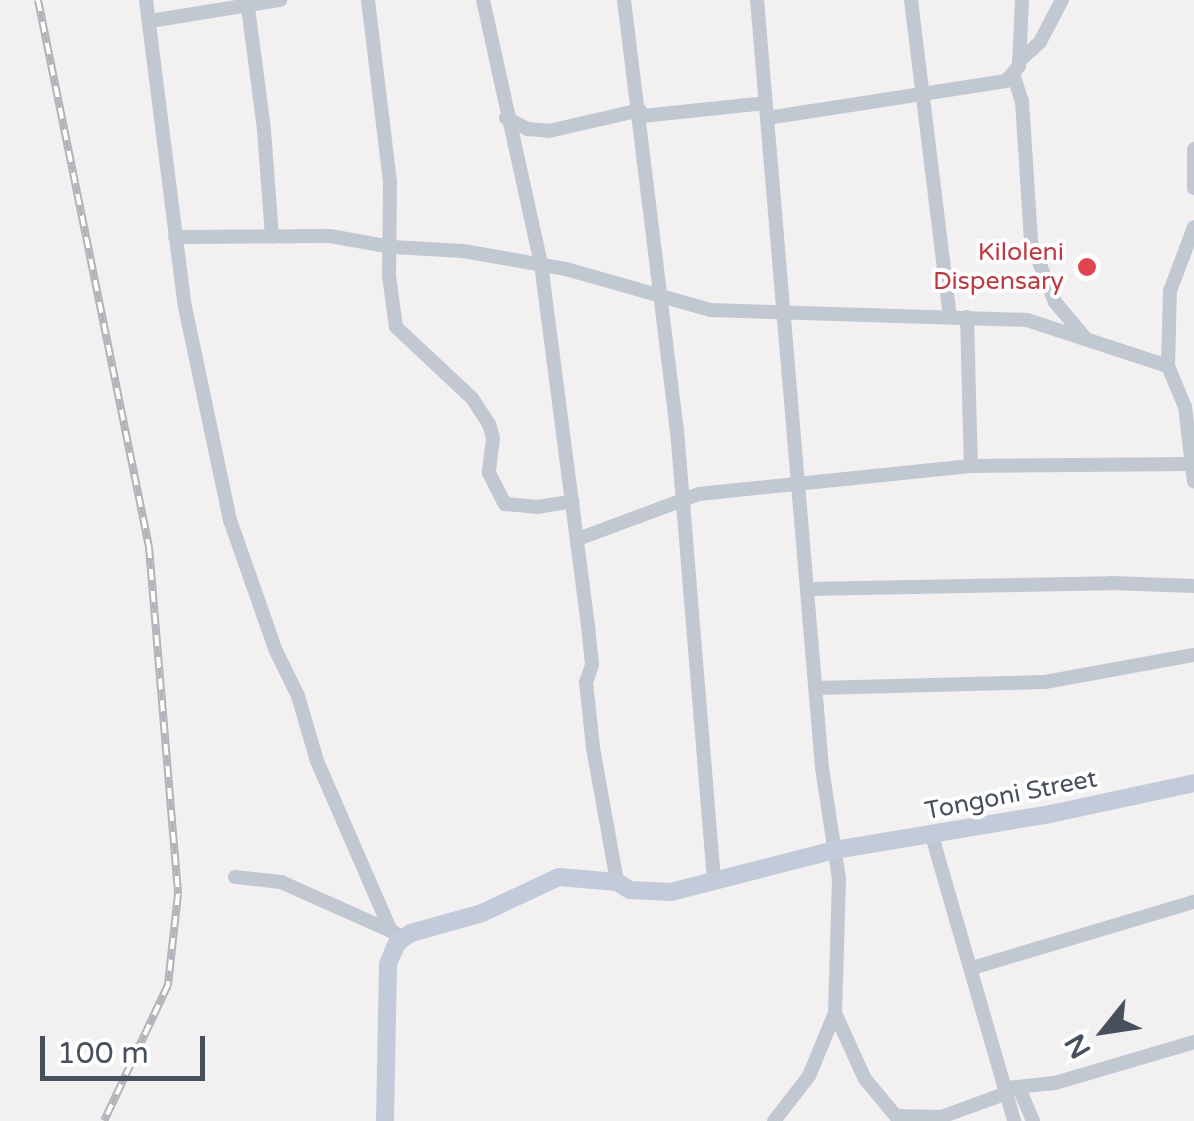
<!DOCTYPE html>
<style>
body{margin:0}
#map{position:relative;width:1194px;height:1121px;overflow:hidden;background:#f2f0f0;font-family:"Varela Round",sans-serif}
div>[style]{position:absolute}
.street>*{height:14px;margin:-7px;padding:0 7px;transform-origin:7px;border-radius:7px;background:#c1c8d2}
.secondary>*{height:18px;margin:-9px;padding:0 9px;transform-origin:9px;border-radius:9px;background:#c3cad9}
.rail>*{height:8px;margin-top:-4px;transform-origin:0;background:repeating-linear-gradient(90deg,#fff 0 11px,#b2b4ba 0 22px);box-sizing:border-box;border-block:2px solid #b2b4ba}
.dots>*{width:28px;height:28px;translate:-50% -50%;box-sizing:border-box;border:5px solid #fff;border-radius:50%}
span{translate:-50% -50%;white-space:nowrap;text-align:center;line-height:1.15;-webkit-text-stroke:8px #fff;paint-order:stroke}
.health-label{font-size:25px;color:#be3a42}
.right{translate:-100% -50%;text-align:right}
.street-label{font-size:25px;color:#48505e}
.north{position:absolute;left:1054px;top:981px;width:100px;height:100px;-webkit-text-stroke:8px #fff;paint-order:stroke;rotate:240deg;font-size:28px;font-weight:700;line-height:40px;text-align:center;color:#48505e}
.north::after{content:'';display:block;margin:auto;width:35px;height:45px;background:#48505e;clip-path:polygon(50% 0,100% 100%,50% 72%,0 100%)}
.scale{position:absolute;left:40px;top:1036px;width:165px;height:45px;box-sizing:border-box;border:5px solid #48505e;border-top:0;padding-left:12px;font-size:30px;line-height:35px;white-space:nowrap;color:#48505e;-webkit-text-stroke:8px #fff;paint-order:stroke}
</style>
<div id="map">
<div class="street">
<div style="left:146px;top:0;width:304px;rotate:82.8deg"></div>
<div style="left:184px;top:302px;width:223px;rotate:78.1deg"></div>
<div style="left:230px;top:520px;width:139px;rotate:70.7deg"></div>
<div style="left:276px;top:651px;width:50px;rotate:63.9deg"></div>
<div style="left:298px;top:696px;width:68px;rotate:73.7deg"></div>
<div style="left:317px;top:761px;width:185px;rotate:66.5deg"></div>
<div style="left:391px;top:931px;width:13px;rotate:27deg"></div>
<div style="left:247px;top:0;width:131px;rotate:82.5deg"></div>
<div style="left:264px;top:130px;width:107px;rotate:85.7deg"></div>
<div style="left:368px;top:0;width:184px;rotate:83.1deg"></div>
<div style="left:390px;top:183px;width:93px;rotate:90.6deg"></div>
<div style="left:389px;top:276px;width:51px;rotate:82.2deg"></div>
<div style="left:396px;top:327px;width:104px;rotate:43.1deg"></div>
<div style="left:472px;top:398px;width:31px;rotate:57deg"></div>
<div style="left:489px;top:424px;width:15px;rotate:74deg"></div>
<div style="left:493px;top:438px;width:35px;rotate:97deg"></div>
<div style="left:489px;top:473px;width:35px;rotate:63deg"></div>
<div style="left:505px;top:504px;width:32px;rotate:5deg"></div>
<div style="left:537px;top:507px;width:36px;rotate:-9deg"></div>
<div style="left:483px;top:0;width:270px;rotate:77.6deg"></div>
<div style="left:541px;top:264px;width:365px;rotate:82.6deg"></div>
<div style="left:588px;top:626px;width:39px;rotate:84deg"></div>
<div style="left:592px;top:665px;width:18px;rotate:109deg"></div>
<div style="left:586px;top:682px;width:66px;rotate:83.9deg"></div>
<div style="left:593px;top:748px;width:136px;rotate:79.8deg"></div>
<div style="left:624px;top:0;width:433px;rotate:83deg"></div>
<div style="left:677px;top:430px;width:454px;rotate:85.3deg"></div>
<div style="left:757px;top:0;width:771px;rotate:85.16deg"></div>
<div style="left:822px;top:768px;width:112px;rotate:81.3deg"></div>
<div style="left:839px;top:879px;width:134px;rotate:91.7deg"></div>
<div style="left:835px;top:1013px;width:72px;rotate:65.6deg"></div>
<div style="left:865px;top:1079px;width:55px;rotate:50.2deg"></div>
<div style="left:911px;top:0;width:318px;rotate:83deg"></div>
<div style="left:150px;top:21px;width:132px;rotate:-9.2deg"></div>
<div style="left:1019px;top:61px;width:28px;rotate:-42deg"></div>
<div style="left:1040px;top:42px;width:47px;rotate:-62.4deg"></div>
<div style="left:1014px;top:77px;width:25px;rotate:72deg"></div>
<div style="left:1022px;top:101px;width:141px;rotate:86.3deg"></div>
<div style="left:1031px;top:242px;width:65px;rotate:68.2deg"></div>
<div style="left:1055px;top:302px;width:48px;rotate:50deg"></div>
<div style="left:642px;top:116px;width:124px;rotate:-6deg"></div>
<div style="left:506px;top:118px;width:25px;rotate:27deg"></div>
<div style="left:528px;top:129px;width:21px;rotate:5deg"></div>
<div style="left:549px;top:131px;width:93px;rotate:-13deg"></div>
<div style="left:767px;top:118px;width:242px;rotate:-8.8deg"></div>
<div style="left:1006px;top:81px;width:20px;rotate:-49deg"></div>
<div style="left:1019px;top:66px;width:66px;rotate:-87.4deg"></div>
<div style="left:1194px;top:149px;width:39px;rotate:90deg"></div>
<div style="left:175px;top:237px;width:155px;rotate:-0.4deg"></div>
<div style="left:330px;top:236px;width:63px;rotate:10.1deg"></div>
<div style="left:392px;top:247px;width:71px;rotate:3.2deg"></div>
<div style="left:463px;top:251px;width:105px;rotate:9.9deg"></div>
<div style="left:566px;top:269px;width:150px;rotate:15.9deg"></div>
<div style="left:710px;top:310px;width:317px;rotate:1.8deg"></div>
<div style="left:1027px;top:320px;width:148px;rotate:18.1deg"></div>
<div style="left:1168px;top:366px;width:44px;rotate:67.5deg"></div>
<div style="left:1185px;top:407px;width:75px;rotate:83.1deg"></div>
<div style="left:967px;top:317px;width:149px;rotate:88.5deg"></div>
<div style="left:1168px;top:366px;width:75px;rotate:-88.5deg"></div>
<div style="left:1170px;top:291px;width:68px;rotate:-69.4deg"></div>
<div style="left:578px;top:539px;width:129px;rotate:-20.4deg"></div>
<div style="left:699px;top:494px;width:273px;rotate:-5.9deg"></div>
<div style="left:971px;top:466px;width:220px;rotate:-0.5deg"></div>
<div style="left:808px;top:589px;width:303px;rotate:-1.1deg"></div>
<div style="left:1111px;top:583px;width:83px;rotate:2.1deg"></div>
<div style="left:817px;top:688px;width:228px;rotate:-1.5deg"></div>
<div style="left:1045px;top:682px;width:151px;rotate:-10.3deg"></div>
<div style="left:932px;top:836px;width:297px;rotate:73.9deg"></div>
<div style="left:235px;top:877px;width:46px;rotate:6.2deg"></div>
<div style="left:281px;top:882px;width:120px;rotate:24deg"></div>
<div style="left:972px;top:968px;width:232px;rotate:-16.6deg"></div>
<div style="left:1006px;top:1088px;width:49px;rotate:-5.8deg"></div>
<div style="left:1055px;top:1083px;width:145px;rotate:-16.4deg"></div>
<div style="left:1019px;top:1088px;width:36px;rotate:67deg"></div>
<div style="left:897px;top:1116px;width:44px;rotate:1.3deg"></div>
<div style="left:941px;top:1117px;width:70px;rotate:-20deg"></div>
<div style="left:774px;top:1121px;width:57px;rotate:-52.1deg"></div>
<div style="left:809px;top:1076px;width:68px;rotate:-67.6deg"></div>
</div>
<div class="secondary">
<div style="left:385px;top:1121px;width:157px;rotate:-88.9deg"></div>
<div style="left:388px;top:964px;width:23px;rotate:-67deg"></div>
<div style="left:397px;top:943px;width:17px;rotate:-36deg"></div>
<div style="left:411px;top:933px;width:74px;rotate:-15.7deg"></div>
<div style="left:482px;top:913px;width:85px;rotate:-25.1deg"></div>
<div style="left:559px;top:877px;width:58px;rotate:4.9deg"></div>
<div style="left:617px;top:882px;width:15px;rotate:32deg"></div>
<div style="left:630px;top:890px;width:41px;rotate:2.8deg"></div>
<div style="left:671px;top:892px;width:169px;rotate:-14.4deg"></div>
<div style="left:835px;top:850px;width:218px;rotate:-9.5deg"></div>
<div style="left:1050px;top:814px;width:147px;rotate:-12.1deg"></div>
</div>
<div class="rail">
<div style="left:38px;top:0;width:558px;rotate:78.53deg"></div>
<div style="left:149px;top:547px;width:348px;rotate:85.2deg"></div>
<div style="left:178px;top:894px;width:92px;rotate:96.3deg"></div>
<div style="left:168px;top:985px;width:150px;rotate:115.2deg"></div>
</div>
<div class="dots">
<div style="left:1087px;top:267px;background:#e0444e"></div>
</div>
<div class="health-label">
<span class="right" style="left:1064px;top:267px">Kiloleni<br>Dispensary</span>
</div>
<div class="street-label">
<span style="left:1011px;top:795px;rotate:-11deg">Tongoni Street</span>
</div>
<div class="north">N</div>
<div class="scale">100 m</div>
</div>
